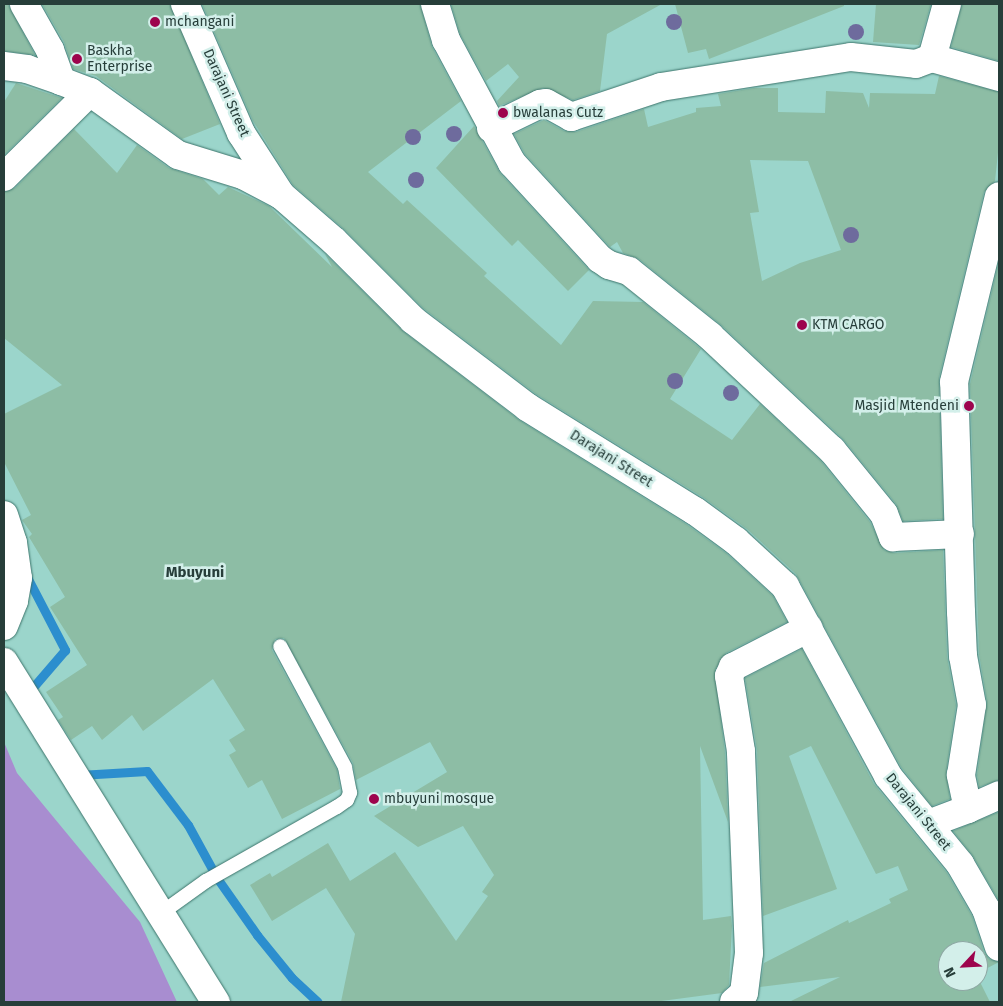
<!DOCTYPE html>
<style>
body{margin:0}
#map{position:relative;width:1003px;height:1006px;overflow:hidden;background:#9bd5cb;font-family:"Fira Sans",sans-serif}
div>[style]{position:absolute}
.green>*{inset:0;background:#a88dd0}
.stream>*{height:9px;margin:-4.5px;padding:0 4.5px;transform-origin:4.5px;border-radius:4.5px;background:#2c8ece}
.building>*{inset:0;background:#8dbda5}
.roads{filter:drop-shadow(0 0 1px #3c746b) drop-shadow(0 0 1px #3c746b)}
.lane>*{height:14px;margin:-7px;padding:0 7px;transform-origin:7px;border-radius:7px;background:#fff}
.street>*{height:28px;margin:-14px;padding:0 14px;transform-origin:14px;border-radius:14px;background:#fff}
.trees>*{width:16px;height:16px;margin:-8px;border-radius:50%;background:#6e6b9d}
.dots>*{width:14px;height:14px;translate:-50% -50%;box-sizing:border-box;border:2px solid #d3efea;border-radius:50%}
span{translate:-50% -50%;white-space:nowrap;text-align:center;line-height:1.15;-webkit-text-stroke:5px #d3efea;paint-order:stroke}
.poi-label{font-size:14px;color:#273e3a}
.left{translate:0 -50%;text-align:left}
.right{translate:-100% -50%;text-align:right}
.street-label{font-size:14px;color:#273e3a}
.neighbourhood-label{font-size:15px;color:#273e3a;font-weight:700}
.frame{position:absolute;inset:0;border:5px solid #273e3a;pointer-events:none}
.north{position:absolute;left:938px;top:941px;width:50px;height:50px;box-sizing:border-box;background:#d3efea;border:1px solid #8ea8a4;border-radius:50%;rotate:245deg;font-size:14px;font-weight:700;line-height:20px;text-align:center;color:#273e3a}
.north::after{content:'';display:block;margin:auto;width:18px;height:22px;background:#9d044d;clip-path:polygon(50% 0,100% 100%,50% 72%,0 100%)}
</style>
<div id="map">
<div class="green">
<div style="clip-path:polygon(4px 742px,17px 773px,140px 922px,177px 1002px,4px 1002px)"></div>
</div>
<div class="stream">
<div style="left:26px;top:575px;width:85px;rotate:62.5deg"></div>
<div style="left:65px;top:650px;width:57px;rotate:130.7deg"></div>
<div style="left:79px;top:775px;width:68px;rotate:-3.4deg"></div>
<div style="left:147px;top:771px;width:68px;rotate:52.8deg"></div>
<div style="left:188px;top:825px;width:60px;rotate:61.3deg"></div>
<div style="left:217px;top:878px;width:70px;rotate:54.9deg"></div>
<div style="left:257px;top:935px;width:55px;rotate:50.9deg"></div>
<div style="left:292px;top:978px;width:35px;rotate:43deg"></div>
</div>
<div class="building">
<div style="clip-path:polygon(4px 4px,8px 4px,35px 55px,4px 51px)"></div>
<div style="clip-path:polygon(42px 4px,170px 4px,220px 124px,182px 139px,96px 76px,73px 69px,64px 42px)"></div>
<div style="clip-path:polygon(202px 4px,420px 4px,432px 47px,461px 101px,368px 172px,403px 204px,407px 200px,487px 273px,484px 276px,561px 345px,593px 301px,643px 302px,701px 349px,670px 399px,732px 440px,760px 404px,821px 461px,870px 522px,884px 550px,894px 553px,943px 550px,947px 657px,956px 705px,946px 773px,950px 799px,932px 806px,901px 767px,796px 574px,747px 529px,704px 498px,536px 394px,423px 308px,345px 230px,293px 185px,253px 121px)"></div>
<div style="clip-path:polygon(451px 4px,662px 4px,607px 34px,600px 91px,573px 100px,543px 88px,499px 106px,497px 101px,519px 77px,508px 64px,486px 81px,460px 34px)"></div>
<div style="clip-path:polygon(675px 4px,844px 4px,844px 6px,709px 59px,706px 49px,688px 53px)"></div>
<div style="clip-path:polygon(876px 4px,931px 4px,919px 45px,873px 42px)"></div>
<div style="clip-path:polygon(962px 4px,999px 4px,999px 61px,951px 47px)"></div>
<div style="clip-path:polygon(evenodd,939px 76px,999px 92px,999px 143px,995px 181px,984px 192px,939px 378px,943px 519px,903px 521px,896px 504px,843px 439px,720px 324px,639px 259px,623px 253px,617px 242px,610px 247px,525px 154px,514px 134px,544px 120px,564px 131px,576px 132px,644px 109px,648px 127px,696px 112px,696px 108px,721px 106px,718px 94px,754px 88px,778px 88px,778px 112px,825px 113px,826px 91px,863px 93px,869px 108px,870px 93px,935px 94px,939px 76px,750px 160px,808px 161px,841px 250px,800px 263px,762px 281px,750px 213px,759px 212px,750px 160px)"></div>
<div style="clip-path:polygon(16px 83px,62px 98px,4px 155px,4px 102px)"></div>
<div style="clip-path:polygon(474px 126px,500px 173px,589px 270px,568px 291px,518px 240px,512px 246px,436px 168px)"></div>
<div style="clip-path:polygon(74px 129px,117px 173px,137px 145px,169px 168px,203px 179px,219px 195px,228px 187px,269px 206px,332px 267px,325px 254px,404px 332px,519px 420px,686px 524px,726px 553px,773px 596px,787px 622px,726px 653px,715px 670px,725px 753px,728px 822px,700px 746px,703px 920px,731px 916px,732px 926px,729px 985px,722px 993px,654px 1002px,341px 1002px,355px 934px,326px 888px,272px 921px,250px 885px,270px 873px,272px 877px,328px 843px,350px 881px,395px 852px,456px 941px,488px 896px,482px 892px,494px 875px,463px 826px,418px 847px,374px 816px,447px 772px,430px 742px,356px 780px,353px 763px,284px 638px,275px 639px,272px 650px,337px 770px,340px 789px,282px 819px,262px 780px,248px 788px,229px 755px,236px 751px,229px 740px,245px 730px,213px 679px,143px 731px,132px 715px,102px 740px,92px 726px,71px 740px,58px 720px,63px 717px,46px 692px,87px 665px,50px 607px,65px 597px,29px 537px,32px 534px,22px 520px,31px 515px,4px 462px,4px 414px,62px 385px,4px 338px,4px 192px,15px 188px)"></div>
<div style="clip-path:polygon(999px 261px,999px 780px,979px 787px,977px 775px,987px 702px,979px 654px,970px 384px)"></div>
<div style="clip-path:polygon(802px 649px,874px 784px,947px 873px,972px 916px,984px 952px,989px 959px,999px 962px,978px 973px,978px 951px,948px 951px,948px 981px,978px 981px,978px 978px,990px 1002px,789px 1002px,840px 977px,760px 987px,764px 963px,848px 920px,849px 923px,891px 903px,889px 899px,908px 890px,898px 866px,876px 874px,811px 746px,789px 756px,837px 889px,763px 916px,757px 750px,745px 678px)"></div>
<div style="clip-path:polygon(999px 812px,999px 901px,973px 856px,953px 831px)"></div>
</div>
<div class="roads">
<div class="lane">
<div style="left:160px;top:914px;width:57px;rotate:-35.7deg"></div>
<div style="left:206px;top:881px;width:150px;rotate:-29.5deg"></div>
<div style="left:337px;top:807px;width:12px;rotate:-35deg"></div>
<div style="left:347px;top:800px;width:8px;rotate:-67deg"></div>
<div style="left:350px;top:793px;width:26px;rotate:-101deg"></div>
<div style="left:345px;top:767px;width:137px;rotate:-118.2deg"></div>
</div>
<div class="street">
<div style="left:24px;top:4px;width:53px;rotate:60.5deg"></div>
<div style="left:50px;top:50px;width:33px;rotate:70deg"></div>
<div style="left:61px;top:81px;width:31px;rotate:21deg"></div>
<div style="left:90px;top:92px;width:108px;rotate:35.6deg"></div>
<div style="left:178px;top:155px;width:68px;rotate:17.1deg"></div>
<div style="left:243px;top:175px;width:43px;rotate:27.8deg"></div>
<div style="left:185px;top:4px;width:141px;rotate:66.5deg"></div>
<div style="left:241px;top:133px;width:74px;rotate:57.2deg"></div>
<div style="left:281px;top:195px;width:70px;rotate:41deg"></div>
<div style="left:334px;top:241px;width:112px;rotate:45deg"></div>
<div style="left:413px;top:320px;width:143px;rotate:37.3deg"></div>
<div style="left:527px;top:407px;width:198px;rotate:31.8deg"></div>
<div style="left:695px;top:511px;width:51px;rotate:36.2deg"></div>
<div style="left:736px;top:541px;width:67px;rotate:42.6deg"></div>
<div style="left:785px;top:586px;width:216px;rotate:61.5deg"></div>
<div style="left:888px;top:776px;width:114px;rotate:50.7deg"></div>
<div style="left:960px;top:864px;width:52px;rotate:60deg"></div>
<div style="left:986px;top:909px;width:40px;rotate:71.1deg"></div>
<div style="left:435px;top:4px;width:38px;rotate:73deg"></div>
<div style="left:446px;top:40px;width:140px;rotate:61.8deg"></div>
<div style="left:512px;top:163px;width:130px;rotate:47.5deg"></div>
<div style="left:600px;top:259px;width:11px;rotate:34deg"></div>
<div style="left:609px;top:265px;width:21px;rotate:17deg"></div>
<div style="left:629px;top:271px;width:104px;rotate:38.7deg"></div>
<div style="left:710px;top:336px;width:167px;rotate:43.1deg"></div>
<div style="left:832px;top:450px;width:82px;rotate:50.9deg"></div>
<div style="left:884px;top:514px;width:25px;rotate:69deg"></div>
<div style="left:893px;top:537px;width:67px;rotate:-2.6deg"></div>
<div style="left:932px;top:58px;width:70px;rotate:15.8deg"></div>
<div style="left:4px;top:66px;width:23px;rotate:7deg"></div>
<div style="left:27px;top:69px;width:36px;rotate:19deg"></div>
<div style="left:491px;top:128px;width:55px;rotate:-26.1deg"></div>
<div style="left:540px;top:104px;width:6px;rotate:-9deg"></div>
<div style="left:546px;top:103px;width:29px;rotate:29deg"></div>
<div style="left:571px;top:117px;width:95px;rotate:-18.4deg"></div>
<div style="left:661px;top:87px;width:192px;rotate:-9deg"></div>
<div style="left:851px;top:57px;width:65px;rotate:6.1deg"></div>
<div style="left:916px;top:64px;width:17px;rotate:-21deg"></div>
<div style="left:932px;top:58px;width:56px;rotate:-74.5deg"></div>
<div style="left:4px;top:177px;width:121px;rotate:-44.7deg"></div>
<div style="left:4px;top:515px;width:29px;rotate:72deg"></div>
<div style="left:13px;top:543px;width:35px;rotate:82deg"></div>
<div style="left:18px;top:578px;width:23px;rotate:100deg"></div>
<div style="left:14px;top:601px;width:27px;rotate:112deg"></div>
<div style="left:4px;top:662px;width:401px;rotate:58.1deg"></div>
<div style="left:968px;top:809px;width:34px;rotate:-24deg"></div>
<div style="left:928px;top:824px;width:43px;rotate:-20.6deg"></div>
<div style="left:968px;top:809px;width:35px;rotate:-102deg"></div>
<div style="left:961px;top:775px;width:71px;rotate:-81.1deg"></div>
<div style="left:972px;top:705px;width:50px;rotate:-100.4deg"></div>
<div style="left:963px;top:656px;width:44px;rotate:-92.6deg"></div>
<div style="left:961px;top:612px;width:230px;rotate:-91.7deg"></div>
<div style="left:954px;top:382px;width:191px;rotate:-76.4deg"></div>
<div style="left:734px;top:1002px;width:13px;rotate:-42deg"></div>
<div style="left:744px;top:993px;width:40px;rotate:-82.9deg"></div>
<div style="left:749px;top:953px;width:202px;rotate:-92.3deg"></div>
<div style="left:741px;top:751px;width:76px;rotate:-99.1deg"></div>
<div style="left:729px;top:676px;width:10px;rotate:-66deg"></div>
<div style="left:733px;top:667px;width:85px;rotate:-27.2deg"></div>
</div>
</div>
<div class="trees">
<div style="left:674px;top:22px"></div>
<div style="left:856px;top:32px"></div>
<div style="left:454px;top:134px"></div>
<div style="left:413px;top:137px"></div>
<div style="left:416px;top:180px"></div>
<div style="left:851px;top:235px"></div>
<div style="left:675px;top:381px"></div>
<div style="left:731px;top:393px"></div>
</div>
<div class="dots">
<div style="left:155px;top:22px;background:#9d044d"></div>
<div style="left:77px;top:59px;background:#9d044d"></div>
<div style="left:503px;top:113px;background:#9d044d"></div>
<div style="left:802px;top:325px;background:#9d044d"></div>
<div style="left:969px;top:406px;background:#9d044d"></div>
<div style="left:374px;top:799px;background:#9d044d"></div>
</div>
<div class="poi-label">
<span class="left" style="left:165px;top:22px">mchangani</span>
<span class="left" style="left:87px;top:59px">Baskha<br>Enterprise</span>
<span class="left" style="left:513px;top:113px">bwalanas Cutz</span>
<span class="left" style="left:812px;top:325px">KTM CARGO</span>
<span class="right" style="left:959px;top:406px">Masjid Mtendeni</span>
<span class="left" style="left:384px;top:799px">mbuyuni mosque</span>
</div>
<div class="street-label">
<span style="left:226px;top:93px;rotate:66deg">Darajani Street</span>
<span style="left:611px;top:459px;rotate:32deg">Darajani Street</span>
<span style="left:918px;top:812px;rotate:51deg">Darajani Street</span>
</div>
<div class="neighbourhood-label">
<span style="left:195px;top:573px">Mbuyuni</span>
</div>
<div class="frame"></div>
<div class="north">N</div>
</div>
